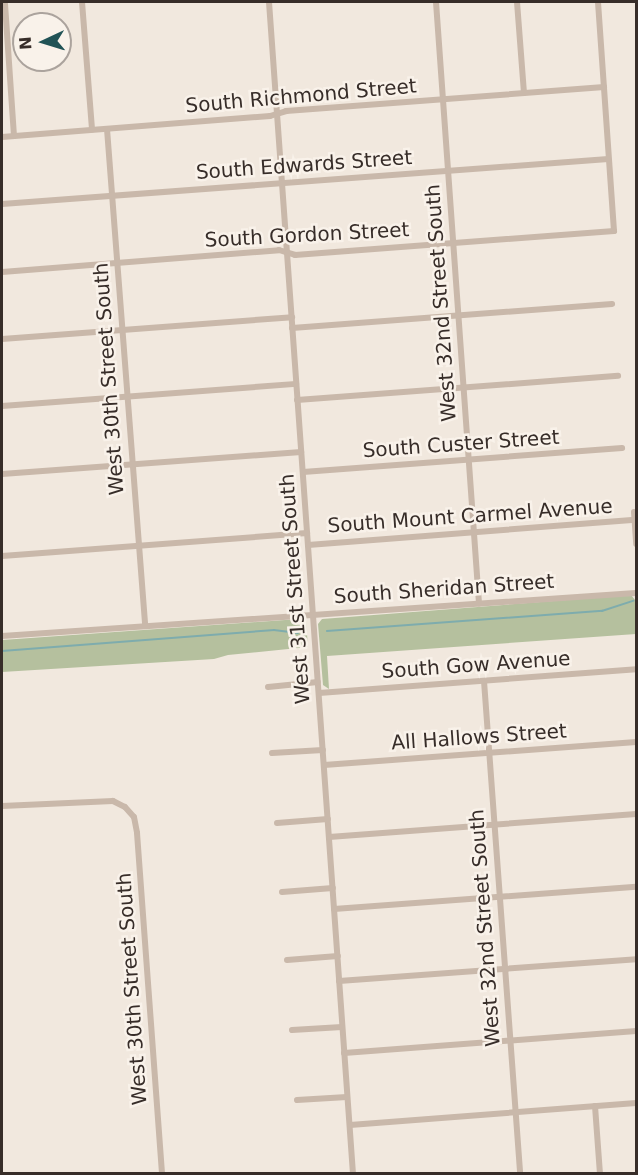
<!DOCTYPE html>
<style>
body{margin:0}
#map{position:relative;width:638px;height:1175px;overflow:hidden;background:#f1e8de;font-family:"DejaVu Sans",sans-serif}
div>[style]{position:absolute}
.green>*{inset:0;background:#b5c09e}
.stream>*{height:1.5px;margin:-0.75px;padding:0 0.75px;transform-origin:0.75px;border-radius:0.75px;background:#7eacad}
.minor>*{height:6px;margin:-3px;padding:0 3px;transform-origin:3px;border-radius:3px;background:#c9b8aa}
span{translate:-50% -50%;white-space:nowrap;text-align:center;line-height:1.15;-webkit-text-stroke:5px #f9f2ea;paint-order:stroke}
.street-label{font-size:20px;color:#372d29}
.frame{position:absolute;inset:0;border:3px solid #372d29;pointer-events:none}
.north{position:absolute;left:12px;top:12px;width:60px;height:60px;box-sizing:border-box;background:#f9f2ea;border:2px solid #aba39d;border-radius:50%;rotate:266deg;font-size:16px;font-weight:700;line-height:24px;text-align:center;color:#372d29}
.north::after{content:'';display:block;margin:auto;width:21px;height:27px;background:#215356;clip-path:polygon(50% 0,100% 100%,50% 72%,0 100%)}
</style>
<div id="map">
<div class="green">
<div style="clip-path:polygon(631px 595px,636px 601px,636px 634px,327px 656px,329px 689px,323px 685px,318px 624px,322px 619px)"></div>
<div style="clip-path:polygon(299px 619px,306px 621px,308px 647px,228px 655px,214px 659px,2px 672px,2px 640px)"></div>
</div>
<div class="stream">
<div style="left:327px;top:631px;width:276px;rotate:-4.2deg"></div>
<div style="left:602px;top:611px;width:33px;rotate:-18deg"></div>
<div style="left:2px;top:651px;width:273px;rotate:-4.4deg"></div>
<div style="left:274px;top:630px;width:24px;rotate:7deg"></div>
</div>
<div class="minor">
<div style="left:82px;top:2px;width:128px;rotate:85.5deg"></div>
<div style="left:269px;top:2px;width:1175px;rotate:85.9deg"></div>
<div style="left:436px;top:2px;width:603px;rotate:85.91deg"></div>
<div style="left:517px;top:2px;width:91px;rotate:85.6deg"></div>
<div style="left:5px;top:4px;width:132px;rotate:86.1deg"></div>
<div style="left:107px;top:129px;width:498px;rotate:85.6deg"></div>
<div style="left:2px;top:137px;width:269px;rotate:-4.5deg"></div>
<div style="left:270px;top:116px;width:17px;rotate:-17deg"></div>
<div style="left:286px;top:111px;width:319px;rotate:-4.3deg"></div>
<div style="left:2px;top:204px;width:608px;rotate:-4.25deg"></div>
<div style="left:2px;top:272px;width:278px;rotate:-4.5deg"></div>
<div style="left:279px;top:250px;width:17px;rotate:17deg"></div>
<div style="left:295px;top:255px;width:320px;rotate:-4.3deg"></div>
<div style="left:614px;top:231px;width:230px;rotate:-94deg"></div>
<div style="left:292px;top:328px;width:321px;rotate:-4.3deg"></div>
<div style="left:2px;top:339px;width:291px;rotate:-4.3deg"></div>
<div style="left:297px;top:400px;width:322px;rotate:-4.3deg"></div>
<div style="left:2px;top:406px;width:295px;rotate:-4.3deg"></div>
<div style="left:303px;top:472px;width:320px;rotate:-4.3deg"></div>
<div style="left:2px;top:474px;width:300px;rotate:-4.2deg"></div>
<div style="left:634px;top:512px;width:32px;rotate:86deg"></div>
<div style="left:308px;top:545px;width:328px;rotate:-4.4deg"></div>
<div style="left:2px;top:556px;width:306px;rotate:-4.3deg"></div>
<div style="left:2px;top:636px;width:635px;rotate:-3.88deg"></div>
<div style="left:484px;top:681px;width:494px;rotate:85.8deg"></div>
<div style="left:268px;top:687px;width:50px;rotate:-5.7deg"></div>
<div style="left:319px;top:693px;width:318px;rotate:-4.3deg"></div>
<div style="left:272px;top:753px;width:51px;rotate:-3.4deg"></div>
<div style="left:324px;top:765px;width:313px;rotate:-4.2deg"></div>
<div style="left:2px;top:806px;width:111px;rotate:-2.6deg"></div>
<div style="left:113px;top:801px;width:13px;rotate:27deg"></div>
<div style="left:125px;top:807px;width:13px;rotate:48deg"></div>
<div style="left:134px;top:817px;width:16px;rotate:79deg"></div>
<div style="left:137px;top:833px;width:342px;rotate:85.8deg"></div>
<div style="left:277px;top:823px;width:51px;rotate:-4.5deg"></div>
<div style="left:329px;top:837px;width:308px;rotate:-4.3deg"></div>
<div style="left:282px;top:892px;width:51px;rotate:-4.5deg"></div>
<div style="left:334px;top:909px;width:303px;rotate:-4.2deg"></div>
<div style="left:287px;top:960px;width:51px;rotate:-4.5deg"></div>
<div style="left:339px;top:981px;width:298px;rotate:-4.2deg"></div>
<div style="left:292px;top:1030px;width:50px;rotate:-3.4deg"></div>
<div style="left:344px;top:1053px;width:293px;rotate:-4.3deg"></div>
<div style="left:297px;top:1100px;width:50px;rotate:-3.4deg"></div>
<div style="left:595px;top:1106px;width:68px;rotate:85.8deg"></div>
<div style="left:350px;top:1125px;width:287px;rotate:-4.4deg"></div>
</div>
<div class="street-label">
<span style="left:301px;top:96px;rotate:-5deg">South Richmond Street</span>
<span style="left:304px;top:165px;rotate:-4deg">South Edwards Street</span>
<span style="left:307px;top:235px;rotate:-3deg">South Gordon Street</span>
<span style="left:441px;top:303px;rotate:-94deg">West 32nd Street South</span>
<span style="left:109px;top:379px;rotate:-94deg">West 30th Street South</span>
<span style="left:461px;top:444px;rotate:-4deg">South Custer Street</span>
<span style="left:470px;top:516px;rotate:-4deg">South Mount Carmel Avenue</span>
<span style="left:295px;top:589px;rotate:-94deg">West 31st Street South</span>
<span style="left:444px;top:589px;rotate:-4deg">South Sheridan Street</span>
<span style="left:476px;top:665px;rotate:-4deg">South Gow Avenue</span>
<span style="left:479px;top:737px;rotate:-4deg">All Hallows Street</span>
<span style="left:485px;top:928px;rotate:-94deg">West 32nd Street South</span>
<span style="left:132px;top:989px;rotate:-94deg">West 30th Street South</span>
</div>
<div class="frame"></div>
<div class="north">N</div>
</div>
